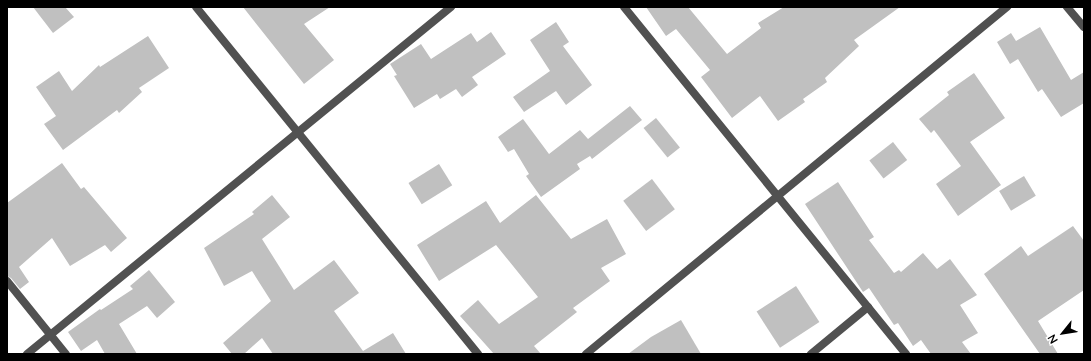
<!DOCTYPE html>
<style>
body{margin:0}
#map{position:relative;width:1091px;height:361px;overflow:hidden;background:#fff;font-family:Lato,sans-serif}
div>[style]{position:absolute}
.building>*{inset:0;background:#c0c0c0;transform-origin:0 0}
.minor>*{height:8px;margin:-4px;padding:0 4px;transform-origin:4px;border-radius:4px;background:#515151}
.tertiary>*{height:8px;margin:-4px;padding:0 4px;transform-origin:4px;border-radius:4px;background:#515151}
span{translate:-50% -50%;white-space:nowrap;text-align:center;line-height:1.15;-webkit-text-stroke:3px #fff;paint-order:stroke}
.frame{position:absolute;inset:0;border:8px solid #000;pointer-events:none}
.north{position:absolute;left:1043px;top:313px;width:40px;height:40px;-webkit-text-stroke:3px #fff;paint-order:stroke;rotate:240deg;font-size:11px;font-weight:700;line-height:16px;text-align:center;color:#000}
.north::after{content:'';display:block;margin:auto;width:14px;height:18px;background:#000;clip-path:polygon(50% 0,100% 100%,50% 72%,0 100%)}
</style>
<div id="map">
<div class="building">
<div style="clip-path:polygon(33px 7px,65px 7px,74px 17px,53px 33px)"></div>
<div style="clip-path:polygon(243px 7px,330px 7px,304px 24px,334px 60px,304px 84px)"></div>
<div style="clip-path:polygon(646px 7px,688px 7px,727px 54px,761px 28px,758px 23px,784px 7px,900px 7px,854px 40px,859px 46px,825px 78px,827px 82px,803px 99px,805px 102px,778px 121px,760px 96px,732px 118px,701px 77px,710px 70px,676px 29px,666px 36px)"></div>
<div style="clip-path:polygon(556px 22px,569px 42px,563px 46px,592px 85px,566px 105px,556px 91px,524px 112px,513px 97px,550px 71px,530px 40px)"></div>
<div style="clip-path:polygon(1040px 27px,1071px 80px,1084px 72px,1084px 103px,1061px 117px,1042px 89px,1038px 92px,1018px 59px,1010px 64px,997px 42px,1011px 33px,1016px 41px)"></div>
<div style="clip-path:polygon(491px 32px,506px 54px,472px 77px,478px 85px,462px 97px,456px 89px,440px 99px,437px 94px,414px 108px,394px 76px,397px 75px,390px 64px,421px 44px,431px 59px,471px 33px,477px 42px)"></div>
<div style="clip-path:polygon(148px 36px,169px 68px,139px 88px,142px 92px,119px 113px,117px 110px,63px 150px,44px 124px,56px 116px,36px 87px,59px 71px,72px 91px,99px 65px,100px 67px)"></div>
<div style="clip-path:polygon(974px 73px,1005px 118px,970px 142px,1001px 185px,958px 216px,936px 184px,961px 166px,934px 130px,931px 133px,919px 119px,949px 95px,947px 92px)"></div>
<div style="clip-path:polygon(630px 106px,642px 120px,592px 159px,590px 156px,577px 164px,580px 169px,541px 197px,526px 176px,529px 174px,514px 149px,508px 152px,498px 137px,523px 119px,549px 154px,580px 130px,588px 139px)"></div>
<div style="left:656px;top:118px;width:38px;height:16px;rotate:51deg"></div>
<div style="left:893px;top:142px;width:23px;height:30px;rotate:52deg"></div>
<div style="clip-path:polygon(62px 163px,81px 189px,84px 187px,127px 238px,111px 252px,105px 245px,70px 266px,52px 238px,19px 267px,29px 282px,20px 289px,11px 278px,7px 276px,7px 203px)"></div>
<div style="left:439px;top:164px;width:25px;height:36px;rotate:58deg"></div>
<div style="left:1024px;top:176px;width:23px;height:29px;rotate:59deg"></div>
<div style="left:652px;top:179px;width:38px;height:36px;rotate:53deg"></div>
<div style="clip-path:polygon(838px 182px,874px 237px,869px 240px,894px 273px,899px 270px,901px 272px,923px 253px,937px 269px,950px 259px,977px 295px,960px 305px,978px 333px,962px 342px,971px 354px,931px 354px,921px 340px,913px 346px,898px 323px,894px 325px,869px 288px,863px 292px,805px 204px)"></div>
<div style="clip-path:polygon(272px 195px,290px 217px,262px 239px,294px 290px,334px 260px,359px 293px,334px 311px,363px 351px,393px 333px,406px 354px,273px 354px,262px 338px,244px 354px,232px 354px,223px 343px,271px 301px,252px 271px,224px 286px,204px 248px,254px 214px,252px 212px)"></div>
<div style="clip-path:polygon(536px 195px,571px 239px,607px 219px,626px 254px,601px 268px,610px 281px,573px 308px,577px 312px,534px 346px,541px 354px,494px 354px,460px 316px,478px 300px,499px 324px,538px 297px,496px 245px,439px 281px,417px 245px,486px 201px,500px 223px)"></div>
<div style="clip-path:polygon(1073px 226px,1084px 241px,1084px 290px,1038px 321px,1058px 354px,1040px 354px,984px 274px,1021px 246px,1028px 256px)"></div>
<div style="clip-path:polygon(149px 270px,175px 302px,157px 318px,147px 306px,119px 324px,137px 354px,105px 354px,97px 340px,81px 351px,68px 332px,100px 309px,101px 310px,133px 289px,130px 286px)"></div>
<div style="left:796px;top:286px;width:43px;height:47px;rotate:57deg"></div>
<div style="clip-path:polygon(681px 320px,701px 354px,628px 354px,651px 337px)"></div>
</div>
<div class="minor">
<div style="left:196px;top:7px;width:447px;rotate:50.9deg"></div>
<div style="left:624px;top:7px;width:447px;rotate:50.9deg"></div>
<div style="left:7px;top:281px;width:94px;rotate:51.1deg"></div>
<div style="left:27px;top:354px;width:548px;rotate:-39.3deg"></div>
<div style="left:586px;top:354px;width:546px;rotate:-39.5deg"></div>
<div style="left:811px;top:354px;width:74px;rotate:-39.5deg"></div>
</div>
<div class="tertiary">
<div style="left:1067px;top:7px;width:26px;rotate:50deg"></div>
</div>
<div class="frame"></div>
<div class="north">N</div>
</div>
